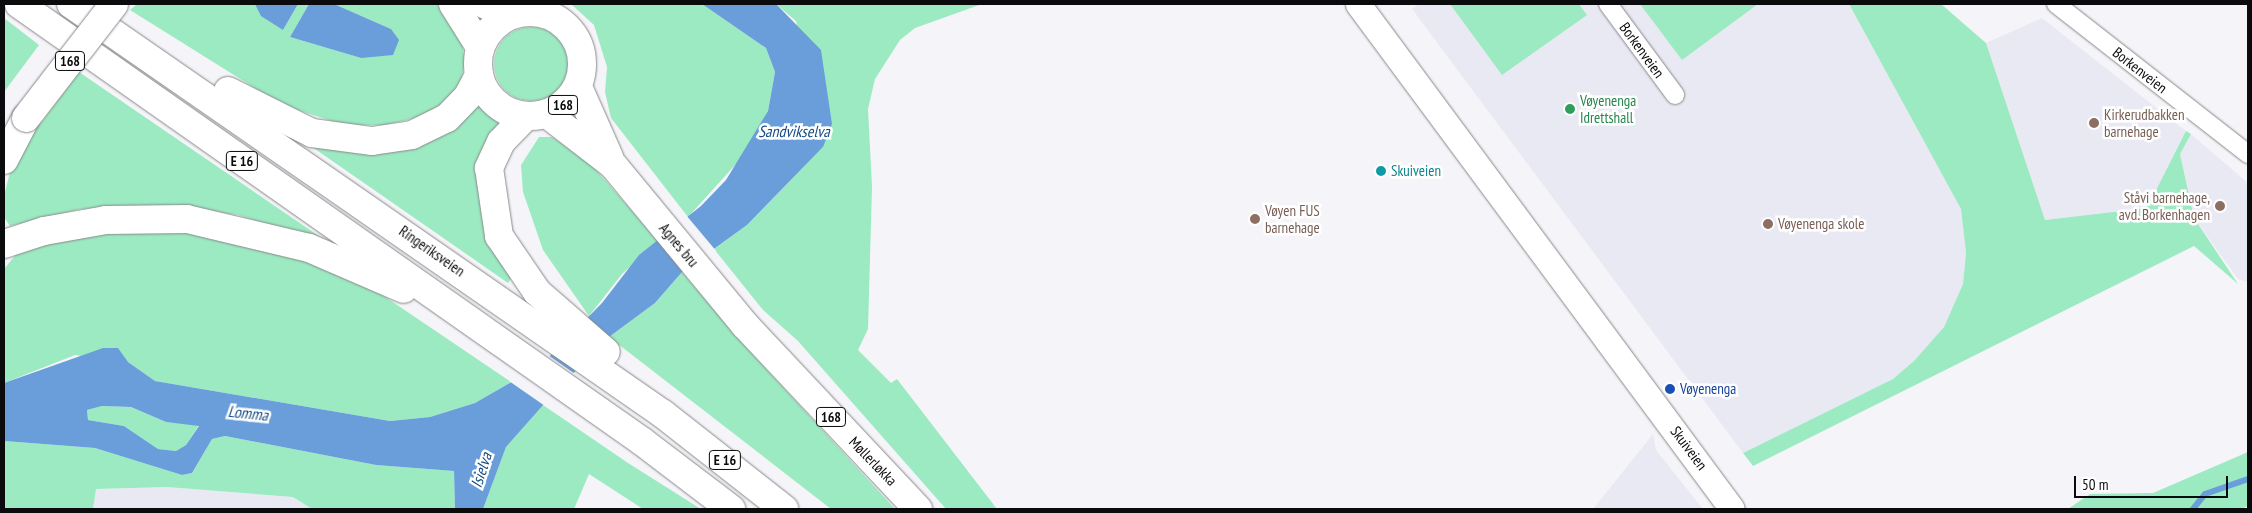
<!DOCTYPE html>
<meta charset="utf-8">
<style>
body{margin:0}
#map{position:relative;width:2252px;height:513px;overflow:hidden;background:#f5f5f9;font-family:"PT Sans Narrow",sans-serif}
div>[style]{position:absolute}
.built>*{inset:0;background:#e9e9f4}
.green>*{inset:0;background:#9ceac1}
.round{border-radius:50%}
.water>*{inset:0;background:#699eda}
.pier>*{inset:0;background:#f5f5f9;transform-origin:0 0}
.stream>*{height:6px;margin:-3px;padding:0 3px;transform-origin:3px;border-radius:3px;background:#699eda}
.roads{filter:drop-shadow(0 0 1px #88888b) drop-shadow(0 0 1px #88888b)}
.minor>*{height:18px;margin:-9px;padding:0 9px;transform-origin:9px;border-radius:9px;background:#fff}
.secondary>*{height:25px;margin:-12.5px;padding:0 12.5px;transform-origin:12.5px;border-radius:12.5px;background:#fff}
.primary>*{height:28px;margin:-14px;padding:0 14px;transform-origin:14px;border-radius:14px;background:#fff}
.primary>.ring{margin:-14px;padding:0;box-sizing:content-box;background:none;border:28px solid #fff;border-radius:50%}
.motorway>*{height:28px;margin:-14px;padding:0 14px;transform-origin:14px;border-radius:14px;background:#fff}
.bridges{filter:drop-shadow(0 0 1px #88888b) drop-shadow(0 0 1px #88888b)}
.primary-bridge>*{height:28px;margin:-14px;padding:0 14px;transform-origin:14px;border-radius:14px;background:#fff}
.dots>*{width:14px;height:14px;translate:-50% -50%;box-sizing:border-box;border:2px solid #fff;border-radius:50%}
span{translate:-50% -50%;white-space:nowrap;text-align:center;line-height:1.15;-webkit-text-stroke:5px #fff;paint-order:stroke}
.shield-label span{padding:1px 4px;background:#fff;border:1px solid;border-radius:4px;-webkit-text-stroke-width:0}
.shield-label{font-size:14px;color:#0b0b0d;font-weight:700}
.street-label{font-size:15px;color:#0b0b0d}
.leisure-label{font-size:15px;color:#27864d}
.left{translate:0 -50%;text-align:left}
.education-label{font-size:15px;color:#785e54}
.right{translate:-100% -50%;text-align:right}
.culture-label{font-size:15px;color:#0d838f}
.transit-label{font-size:15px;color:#164399}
.water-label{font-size:16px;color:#144b82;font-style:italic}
.frame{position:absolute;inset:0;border:5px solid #0b0b0d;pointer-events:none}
.scale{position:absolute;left:2074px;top:476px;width:154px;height:22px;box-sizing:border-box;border:2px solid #0b0b0d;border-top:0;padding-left:6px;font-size:15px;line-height:18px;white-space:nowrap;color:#0b0b0d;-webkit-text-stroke:4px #fff;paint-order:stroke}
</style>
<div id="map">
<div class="built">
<div style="clip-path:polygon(1419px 4px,1849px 4px,1961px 209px,1966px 253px,1963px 284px,1944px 327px,1930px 347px,1893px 379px,1743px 453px,1412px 9px)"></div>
<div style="clip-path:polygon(2042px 18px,2186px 131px,2147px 208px,2045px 220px,1986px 43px)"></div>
<div style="clip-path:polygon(2191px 134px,2248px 183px,2248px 282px,2238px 279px,2194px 218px,2180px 154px)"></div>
<div style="clip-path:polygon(1653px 434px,1656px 450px,1703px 509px,1593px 509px)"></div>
<div style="clip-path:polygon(167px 487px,293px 497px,312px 509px,93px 509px,96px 489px)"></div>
</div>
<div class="green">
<div style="clip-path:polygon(137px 4px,255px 4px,283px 30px,298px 4px,309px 4px,290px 37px,361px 58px,391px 29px,334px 4px,437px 4px,462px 41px,465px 63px,461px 80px,448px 100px,420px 117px,385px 125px,344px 125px,282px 105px,130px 10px)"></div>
<div style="clip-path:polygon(571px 4px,702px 4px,766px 48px,775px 72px,768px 111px,746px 153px,688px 217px,611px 118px,605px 92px,607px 67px,594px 25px)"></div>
<div style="clip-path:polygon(776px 4px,982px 4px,915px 28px,900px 40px,875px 79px,868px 109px,872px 187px,868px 329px,858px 350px,891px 383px,897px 379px,997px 509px,946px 509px,798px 341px,763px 310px,714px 249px,747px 225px,823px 147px,796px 21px)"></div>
<div style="clip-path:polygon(1450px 4px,1579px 4px,1587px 15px,1502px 75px)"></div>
<div style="clip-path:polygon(1640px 4px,1758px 4px,1682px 60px)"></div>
<div style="clip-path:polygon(1849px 4px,1941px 4px,1986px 43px,2045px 220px,2147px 208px,2186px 131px,2191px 134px,2180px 154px,2194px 218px,2238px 284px,2194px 246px,1753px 466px,1743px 453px,1893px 379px,1915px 360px,1944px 327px,1963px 284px,1966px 253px,1961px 209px)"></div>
<div style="clip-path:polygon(4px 18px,39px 45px,4px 92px)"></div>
<div class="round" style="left:494px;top:27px;width:74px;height:74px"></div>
<div style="clip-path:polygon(79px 72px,329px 243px,238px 215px,158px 205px,81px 209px,10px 226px,4px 217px,4px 196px,10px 172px,29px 139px)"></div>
<div style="clip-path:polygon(481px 104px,500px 122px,480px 155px,512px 277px,508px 283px,305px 142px,383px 153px,414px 149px,445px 133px)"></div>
<div style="clip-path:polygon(539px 137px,552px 137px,591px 164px,658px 241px,622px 274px,589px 316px,543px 250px,523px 192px,521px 165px)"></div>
<div style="clip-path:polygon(190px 232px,283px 251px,375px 290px,511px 382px,475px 403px,430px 417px,390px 421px,155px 381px,128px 362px,75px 355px,4px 383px,4px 269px,18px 252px,96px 233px)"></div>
<div style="clip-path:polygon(682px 272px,746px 347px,895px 509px,831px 509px,609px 337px,655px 303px)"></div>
<div style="clip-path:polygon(543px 405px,628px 463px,701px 509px,643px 509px,589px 474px,574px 509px,483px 509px,506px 447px)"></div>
<div style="clip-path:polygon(102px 406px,131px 407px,166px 422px,199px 425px,186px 445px,176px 451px,158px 449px,124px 426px,88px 420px,87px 410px)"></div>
<div style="clip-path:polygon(225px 436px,376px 465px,454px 471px,455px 509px,312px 509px,293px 497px,167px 487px,96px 489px,93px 509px,4px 509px,4px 441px,95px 448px,182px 475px,192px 473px,212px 439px)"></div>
<div style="clip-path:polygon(2248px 452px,2248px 506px,2241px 509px,2068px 509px,2090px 494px,2153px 493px)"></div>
</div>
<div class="water">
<div style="clip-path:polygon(255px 4px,298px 4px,283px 30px,261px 16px)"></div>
<div style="clip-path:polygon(309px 4px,334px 4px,391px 29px,399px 40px,393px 55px,361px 58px,290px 37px)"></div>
<div style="clip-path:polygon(evenodd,702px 4px,776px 4px,821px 50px,832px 124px,823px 147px,747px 225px,682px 272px,655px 303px,609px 337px,552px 395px,506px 447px,483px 509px,455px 509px,454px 471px,376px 465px,225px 436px,212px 439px,192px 473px,182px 475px,95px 448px,4px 441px,4px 383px,103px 348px,118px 348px,128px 362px,155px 381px,390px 421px,430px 417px,475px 403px,541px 365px,602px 303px,639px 255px,701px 206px,726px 180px,768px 111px,775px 72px,766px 48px,702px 4px,102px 406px,131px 407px,166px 422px,199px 426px,186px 445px,176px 451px,158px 449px,124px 426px,88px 420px,87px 410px,102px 406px)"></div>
</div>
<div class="pier">
<div style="left:686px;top:215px;width:47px;height:38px;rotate:50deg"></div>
<div style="clip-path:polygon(548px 355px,575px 374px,545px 406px,509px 381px)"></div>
</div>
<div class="stream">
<div style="left:2193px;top:509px;width:19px;rotate:-51deg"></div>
<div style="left:2205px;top:494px;width:46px;rotate:-19.2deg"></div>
</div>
<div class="roads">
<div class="minor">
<div style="left:1608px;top:4px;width:113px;rotate:53.6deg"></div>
<div style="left:2056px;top:4px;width:244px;rotate:38deg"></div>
</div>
<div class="secondary">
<div style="left:1358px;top:4px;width:628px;rotate:53.48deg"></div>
</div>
<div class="primary">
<div style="left:453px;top:4px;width:51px;rotate:57.9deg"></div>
<div style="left:484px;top:4px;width:28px;rotate:23deg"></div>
<div class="ring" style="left:478px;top:12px;width:76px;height:76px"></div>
<div style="left:578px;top:87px;width:77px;rotate:66.1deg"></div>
<div style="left:547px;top:114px;width:83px;rotate:37.7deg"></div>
<div style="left:613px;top:165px;width:207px;rotate:50.5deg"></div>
<div style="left:745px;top:325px;width:253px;rotate:46.8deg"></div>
<div style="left:4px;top:160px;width:47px;rotate:-62.4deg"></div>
</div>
<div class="motorway">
<div style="left:19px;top:4px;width:762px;rotate:35.07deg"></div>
<div style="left:643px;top:442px;width:111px;rotate:37.3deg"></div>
<div style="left:71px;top:4px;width:720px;rotate:34.71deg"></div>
<div style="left:663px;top:414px;width:154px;rotate:38.1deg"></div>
<div style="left:228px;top:91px;width:94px;rotate:26.6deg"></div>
<div style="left:312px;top:133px;width:61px;rotate:7.6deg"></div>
<div style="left:372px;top:141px;width:40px;rotate:-8.5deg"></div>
<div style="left:412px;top:135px;width:39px;rotate:-26deg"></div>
<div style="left:447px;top:118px;width:30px;rotate:-46deg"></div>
<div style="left:468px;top:96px;width:24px;rotate:-62deg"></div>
<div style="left:526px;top:116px;width:36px;rotate:134deg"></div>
<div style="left:501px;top:142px;width:29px;rotate:115deg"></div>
<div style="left:489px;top:168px;width:69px;rotate:81.6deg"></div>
<div style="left:499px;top:236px;width:68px;rotate:55.8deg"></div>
<div style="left:537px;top:292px;width:91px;rotate:41deg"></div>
<div style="left:4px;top:244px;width:42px;rotate:-18deg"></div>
<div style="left:44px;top:231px;width:63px;rotate:-10.1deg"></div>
<div style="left:106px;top:220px;width:81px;rotate:-0.7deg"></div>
<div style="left:187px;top:219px;width:125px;rotate:13.4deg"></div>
<div style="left:309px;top:248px;width:103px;rotate:23.3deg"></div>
</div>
</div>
<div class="bridges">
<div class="primary-bridge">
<div style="left:26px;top:118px;width:144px;rotate:-52.3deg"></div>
</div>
</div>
<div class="dots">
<div style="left:1570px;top:109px;background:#2e9e5b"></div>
<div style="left:2094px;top:123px;background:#8d6e63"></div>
<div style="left:1381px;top:171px;background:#0f9aa8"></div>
<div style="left:2220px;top:206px;background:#8d6e63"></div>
<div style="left:1255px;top:219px;background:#8d6e63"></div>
<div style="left:1768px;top:224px;background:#8d6e63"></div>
<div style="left:1670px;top:389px;background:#1a4fb4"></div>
</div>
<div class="shield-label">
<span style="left:70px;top:61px">168</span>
<span style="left:563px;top:105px">168</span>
<span style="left:242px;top:161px">E 16</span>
<span style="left:831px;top:417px">168</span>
<span style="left:725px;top:460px">E 16</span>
</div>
<div class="street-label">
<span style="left:1642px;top:50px;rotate:54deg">Borkenveien</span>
<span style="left:2140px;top:70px;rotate:38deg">Borkenveien</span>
<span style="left:679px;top:245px;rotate:50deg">Agnes bru</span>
<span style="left:432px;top:251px;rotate:35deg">Ringeriksveien</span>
<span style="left:1689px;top:448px;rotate:53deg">Skuiveien</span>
<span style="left:873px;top:461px;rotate:46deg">Møllerløkka</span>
</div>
<div class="leisure-label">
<span class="left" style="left:1580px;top:109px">Vøyenenga<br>Idrettshall</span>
</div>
<div class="education-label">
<span class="left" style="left:2104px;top:123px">Kirkerudbakken<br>barnehage</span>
<span class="right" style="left:2210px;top:206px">Ståvi barnehage,<br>avd. Borkenhagen</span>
<span class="left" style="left:1265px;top:219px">Vøyen FUS<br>barnehage</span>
<span class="left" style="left:1778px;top:224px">Vøyenenga skole</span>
</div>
<div class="culture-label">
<span class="left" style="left:1391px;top:171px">Skuiveien</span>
</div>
<div class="transit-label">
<span class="left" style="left:1680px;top:389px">Vøyenenga</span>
</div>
<div class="water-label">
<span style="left:794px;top:131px">Sandvikselva</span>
<span style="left:248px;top:413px;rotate:6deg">Lomma</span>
<span style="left:481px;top:470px;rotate:-72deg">Isielva</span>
</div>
<div class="frame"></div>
<div class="scale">50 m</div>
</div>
